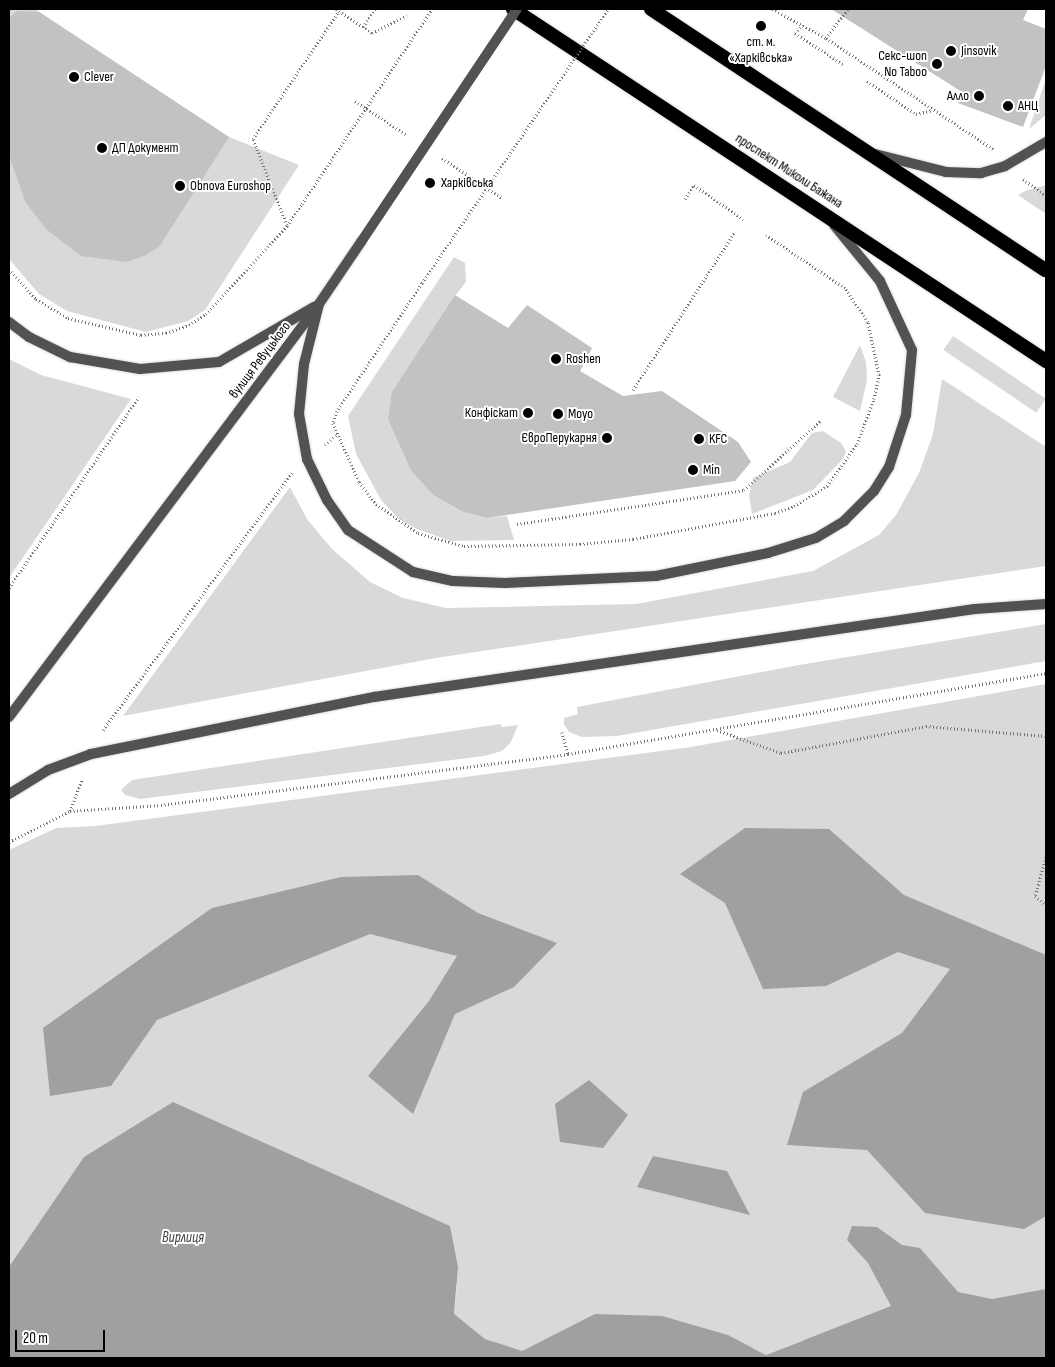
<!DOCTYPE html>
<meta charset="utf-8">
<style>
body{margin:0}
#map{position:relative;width:1055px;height:1367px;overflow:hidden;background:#fff;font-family:"Sofia Sans Condensed",sans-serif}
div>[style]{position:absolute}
.green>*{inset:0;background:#d9d9d9;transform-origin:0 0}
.water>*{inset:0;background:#a0a0a0}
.building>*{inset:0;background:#c2c2c2}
.path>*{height:3px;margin-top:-1.5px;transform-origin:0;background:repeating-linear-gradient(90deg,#747474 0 1px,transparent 0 3.5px)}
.roads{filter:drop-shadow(0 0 1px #dbdbdb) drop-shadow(0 0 1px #dbdbdb)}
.tertiary>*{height:10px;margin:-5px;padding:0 5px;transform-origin:5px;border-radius:5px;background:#525252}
.trunk>*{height:14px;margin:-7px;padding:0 7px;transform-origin:7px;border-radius:7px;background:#000}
.path-bridge>*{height:3px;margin-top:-1.5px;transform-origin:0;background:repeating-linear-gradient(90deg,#747474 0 1px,transparent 0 3.5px)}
.tertiary-bridge>*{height:10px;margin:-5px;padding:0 5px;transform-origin:5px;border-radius:5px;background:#525252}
.dots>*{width:14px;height:14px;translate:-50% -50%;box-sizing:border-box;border:2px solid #fff;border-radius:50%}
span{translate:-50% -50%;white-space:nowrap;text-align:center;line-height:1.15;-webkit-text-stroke:4px #fff;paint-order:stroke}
.poi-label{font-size:14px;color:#000}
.left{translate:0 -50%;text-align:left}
.right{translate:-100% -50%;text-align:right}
.street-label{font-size:14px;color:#000}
.water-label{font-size:15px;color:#414141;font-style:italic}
.frame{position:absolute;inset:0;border:10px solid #000;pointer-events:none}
.scale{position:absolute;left:15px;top:1330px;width:90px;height:22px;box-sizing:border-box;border:2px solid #000;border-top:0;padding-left:6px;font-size:15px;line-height:18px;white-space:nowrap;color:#000;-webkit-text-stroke:4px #fff;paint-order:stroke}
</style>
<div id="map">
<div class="green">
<div style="clip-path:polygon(9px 9px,35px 9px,229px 137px,299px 165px,205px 310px,188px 321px,146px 332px,67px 311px,39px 294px,9px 259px)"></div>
<div style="clip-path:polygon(1046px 79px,1046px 115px,1029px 129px)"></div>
<div style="clip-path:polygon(1046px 185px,1046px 214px,1018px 195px,1025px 191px)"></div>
<div style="clip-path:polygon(454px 257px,465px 263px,466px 282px,454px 297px,388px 420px,411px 471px,435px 497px,463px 512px,487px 518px,507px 516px,514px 540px,451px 541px,417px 529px,399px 519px,381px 500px,356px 454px,348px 416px)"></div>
<div style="left:953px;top:336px;width:112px;height:17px;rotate:34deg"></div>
<div style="clip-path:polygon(860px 345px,866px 362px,867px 380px,860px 411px,833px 397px)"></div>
<div style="clip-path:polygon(9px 359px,41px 375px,131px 399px,9px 578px)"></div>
<div style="clip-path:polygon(942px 379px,1046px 447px,1046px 566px,436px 658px,123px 716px,290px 487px,307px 519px,332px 549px,370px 582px,403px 598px,446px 608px,636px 604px,813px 571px,879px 535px,896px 515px,919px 473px,933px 434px)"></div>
<div style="clip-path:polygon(823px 431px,841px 443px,846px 451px,843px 459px,813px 490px,752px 514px,749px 495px,753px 478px,790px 462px,812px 433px)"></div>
<div style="clip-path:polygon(1046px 624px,1046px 661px,617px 736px,582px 737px,569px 732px,564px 724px,564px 718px,578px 714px,577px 707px,799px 665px)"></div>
<div style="clip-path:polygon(1046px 684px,1046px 1303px,803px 1340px,766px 1355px,753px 1348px,539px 1343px,522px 1351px,480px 1339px,454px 1314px,457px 1284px,9px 1292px,9px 850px,56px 828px,95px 826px,691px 747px)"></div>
<div style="clip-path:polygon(500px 724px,502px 727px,518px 725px,511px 742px,502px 751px,484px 756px,140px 799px,125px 795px,121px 790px,132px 780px)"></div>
</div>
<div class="water">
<div style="clip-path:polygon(745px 828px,829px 829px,904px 895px,1046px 955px,1046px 1216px,1024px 1229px,925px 1213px,867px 1150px,787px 1145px,803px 1092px,902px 1033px,950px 969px,898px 952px,826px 986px,763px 989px,725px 903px,680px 874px)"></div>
<div style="clip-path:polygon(418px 875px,478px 913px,557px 943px,514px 987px,455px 1014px,413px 1114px,368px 1076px,429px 1001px,457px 956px,370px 934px,157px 1020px,111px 1086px,50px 1096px,43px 1028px,212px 908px,341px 877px)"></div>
<div style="clip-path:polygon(589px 1080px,628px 1115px,603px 1148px,560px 1142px,555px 1104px)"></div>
<div style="clip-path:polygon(173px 1102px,450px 1226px,458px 1267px,454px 1314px,485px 1339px,522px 1351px,595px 1314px,662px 1316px,728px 1335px,766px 1355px,891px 1306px,868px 1263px,847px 1240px,852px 1226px,877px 1227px,902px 1245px,920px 1248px,958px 1292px,992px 1299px,1046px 1289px,1046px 1358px,9px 1358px,9px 1267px,84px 1157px)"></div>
<div style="clip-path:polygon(653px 1156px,727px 1171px,750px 1215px,637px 1187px)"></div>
</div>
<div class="building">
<div style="clip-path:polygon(831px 9px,1028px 9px,1023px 20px,1046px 29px,1046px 66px,1023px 127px,958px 103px,962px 92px)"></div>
<div style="clip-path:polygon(17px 11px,39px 12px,229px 137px,159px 247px,144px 256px,127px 262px,81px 256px,46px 229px,26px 203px,9px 156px,9px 18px)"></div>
<div style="clip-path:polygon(455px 295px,508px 328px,527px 305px,592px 348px,580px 371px,623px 396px,662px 391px,738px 442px,751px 462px,735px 481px,487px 518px,463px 512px,434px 496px,411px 471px,388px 420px,392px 392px)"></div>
</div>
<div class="path">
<div style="left:336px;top:9px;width:43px;rotate:33.7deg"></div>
<div style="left:372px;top:33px;width:39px;rotate:-27deg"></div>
<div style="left:772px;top:9px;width:61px;rotate:28.2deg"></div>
<div style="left:826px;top:38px;width:201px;rotate:33.6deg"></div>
<div style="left:803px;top:25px;width:11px;rotate:135deg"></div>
<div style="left:795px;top:33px;width:59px;rotate:33.1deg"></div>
<div style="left:363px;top:27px;width:22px;rotate:-56deg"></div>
<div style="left:826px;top:38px;width:36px;rotate:-53deg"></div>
<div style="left:867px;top:81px;width:59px;rotate:34deg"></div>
<div style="left:916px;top:114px;width:17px;rotate:-13deg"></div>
<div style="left:355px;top:101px;width:62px;rotate:33.2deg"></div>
<div style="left:442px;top:158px;width:72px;rotate:33.7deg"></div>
<div style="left:1023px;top:179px;width:29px;rotate:36deg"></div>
<div style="left:685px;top:199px;width:17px;rotate:-57deg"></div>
<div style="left:694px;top:185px;width:60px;rotate:34.8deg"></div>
<div style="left:287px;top:225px;width:92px;rotate:-111.6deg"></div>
<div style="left:253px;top:139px;width:154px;rotate:-56.1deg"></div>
<div style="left:9px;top:269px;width:40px;rotate:48deg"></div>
<div style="left:36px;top:299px;width:37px;rotate:31deg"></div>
<div style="left:68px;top:318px;width:75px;rotate:13.1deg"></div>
<div style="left:141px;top:335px;width:25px;rotate:-5deg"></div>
<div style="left:166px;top:333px;width:24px;rotate:-19deg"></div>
<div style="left:189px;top:325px;width:20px;rotate:-33deg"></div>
<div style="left:206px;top:314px;width:120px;rotate:-47.4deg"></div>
<div style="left:287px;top:226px;width:27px;rotate:-56deg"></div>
<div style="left:422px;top:283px;width:154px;rotate:123.6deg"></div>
<div style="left:337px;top:411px;width:13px;rotate:108deg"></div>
<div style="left:333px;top:423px;width:64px;rotate:66.2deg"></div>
<div style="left:359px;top:482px;width:28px;rotate:52deg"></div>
<div style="left:376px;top:504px;width:51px;rotate:34.6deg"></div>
<div style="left:418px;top:533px;width:48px;rotate:15.8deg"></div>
<div style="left:464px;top:546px;width:116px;rotate:-1deg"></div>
<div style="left:580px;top:544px;width:53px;rotate:-5.4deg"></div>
<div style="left:633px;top:539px;width:144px;rotate:-10.4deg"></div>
<div style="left:775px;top:513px;width:20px;rotate:-20deg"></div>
<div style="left:794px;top:506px;width:39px;rotate:-31deg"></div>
<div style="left:827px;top:486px;width:52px;rotate:-54.5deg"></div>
<div style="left:857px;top:444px;width:48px;rotate:-69.3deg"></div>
<div style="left:874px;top:399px;width:25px;rotate:-78deg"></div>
<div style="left:879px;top:375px;width:54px;rotate:-101.7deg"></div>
<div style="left:868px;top:322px;width:41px;rotate:-124.1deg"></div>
<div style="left:845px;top:288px;width:95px;rotate:-146.1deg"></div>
<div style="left:633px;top:390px;width:187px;rotate:-57.2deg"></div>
<div style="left:325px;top:445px;width:15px;rotate:-42deg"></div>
<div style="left:517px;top:524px;width:230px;rotate:-8.5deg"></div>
<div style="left:744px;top:490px;width:103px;rotate:-42.2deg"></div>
<div style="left:9px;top:588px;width:231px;rotate:-55.8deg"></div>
<div style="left:103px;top:730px;width:319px;rotate:-53.7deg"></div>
<div style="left:717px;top:730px;width:68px;rotate:19.8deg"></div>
<div style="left:781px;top:753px;width:147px;rotate:-10.5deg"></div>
<div style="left:926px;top:726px;width:120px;rotate:4.8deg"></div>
<div style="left:562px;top:732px;width:23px;rotate:75deg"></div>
<div style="left:70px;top:811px;width:34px;rotate:-69deg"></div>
<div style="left:9px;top:842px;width:68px;rotate:-26.9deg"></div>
<div style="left:70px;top:811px;width:91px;rotate:-3.8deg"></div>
<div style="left:161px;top:805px;width:410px;rotate:-7.1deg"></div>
<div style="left:568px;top:754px;width:485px;rotate:-9.6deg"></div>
<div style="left:1046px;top:857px;width:41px;rotate:105.8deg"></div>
<div style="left:1035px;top:896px;width:14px;rotate:39deg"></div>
</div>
<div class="roads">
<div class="tertiary">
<div style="left:875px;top:154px;width:73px;rotate:14.2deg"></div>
<div style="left:946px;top:172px;width:35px;rotate:2deg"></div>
<div style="left:981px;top:173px;width:25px;rotate:-16deg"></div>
<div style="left:1005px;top:166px;width:48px;rotate:-30.3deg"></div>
<div style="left:319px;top:304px;width:62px;rotate:104deg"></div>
<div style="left:304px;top:364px;width:50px;rotate:95.7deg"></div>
<div style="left:299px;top:414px;width:46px;rotate:79.9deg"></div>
<div style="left:307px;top:459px;width:46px;rotate:64deg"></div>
<div style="left:327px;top:500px;width:37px;rotate:55deg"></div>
<div style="left:348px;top:530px;width:77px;rotate:32.9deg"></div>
<div style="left:413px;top:572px;width:41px;rotate:12.7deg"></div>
<div style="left:453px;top:581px;width:52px;rotate:2.2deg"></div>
<div style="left:505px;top:583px;width:151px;rotate:-2.7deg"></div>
<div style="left:656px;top:576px;width:114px;rotate:-11.6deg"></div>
<div style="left:768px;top:553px;width:50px;rotate:-17.4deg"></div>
<div style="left:816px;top:538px;width:33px;rotate:-31deg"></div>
<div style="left:844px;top:521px;width:42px;rotate:-45deg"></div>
<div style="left:874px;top:491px;width:28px;rotate:-58deg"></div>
<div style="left:889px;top:467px;width:55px;rotate:-71.9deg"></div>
<div style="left:906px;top:415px;width:65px;rotate:-84.7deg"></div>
<div style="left:912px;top:350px;width:76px;rotate:-114.9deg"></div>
<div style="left:880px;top:281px;width:72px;rotate:-129.4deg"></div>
<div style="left:9px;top:322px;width:25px;rotate:37deg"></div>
<div style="left:29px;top:337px;width:46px;rotate:26deg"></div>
<div style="left:70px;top:357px;width:71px;rotate:9.7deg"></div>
<div style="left:140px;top:369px;width:79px;rotate:-5.1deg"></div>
<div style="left:219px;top:362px;width:110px;rotate:-30.1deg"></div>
<div style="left:9px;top:717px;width:516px;rotate:-53.11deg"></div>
<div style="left:319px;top:304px;width:75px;rotate:-55.9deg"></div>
<div style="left:9px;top:794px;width:46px;rotate:-31.6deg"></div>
<div style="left:48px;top:770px;width:46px;rotate:-20.4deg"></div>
<div style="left:91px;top:754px;width:289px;rotate:-11.4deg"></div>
<div style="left:374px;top:697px;width:607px;rotate:-8.33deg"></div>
<div style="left:975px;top:609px;width:71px;rotate:-4deg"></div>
</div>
<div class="trunk">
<div style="left:513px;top:9px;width:639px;rotate:33.44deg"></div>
<div style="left:651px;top:9px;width:473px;rotate:33.5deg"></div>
</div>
</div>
<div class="path-bridge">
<div style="left:302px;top:204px;width:234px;rotate:-56.3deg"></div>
<div style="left:422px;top:283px;width:331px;rotate:-55.8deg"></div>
</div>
<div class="tertiary-bridge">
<div style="left:361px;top:242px;width:280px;rotate:-56.2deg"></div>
</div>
<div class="dots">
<div style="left:761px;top:26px;background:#000"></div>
<div style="left:951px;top:51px;background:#000"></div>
<div style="left:937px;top:64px;background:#000"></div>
<div style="left:74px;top:77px;background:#000"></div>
<div style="left:979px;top:96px;background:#000"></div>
<div style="left:1008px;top:106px;background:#000"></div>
<div style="left:102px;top:148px;background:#000"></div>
<div style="left:430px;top:183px;background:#000"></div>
<div style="left:180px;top:186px;background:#000"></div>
<div style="left:556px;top:359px;background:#000"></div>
<div style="left:528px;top:413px;background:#000"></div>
<div style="left:558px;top:414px;background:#000"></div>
<div style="left:607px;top:438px;background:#000"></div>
<div style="left:699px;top:439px;background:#000"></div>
<div style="left:693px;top:470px;background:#000"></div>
</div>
<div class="poi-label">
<span style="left:761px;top:50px">ст. м.<br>«Харківська»</span>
<span class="left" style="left:961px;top:51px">Jinsovik</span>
<span class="right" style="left:927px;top:64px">Секс-шоп<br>No Taboo</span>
<span class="left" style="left:84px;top:77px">Clever</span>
<span class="right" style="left:969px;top:96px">Алло</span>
<span class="left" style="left:1018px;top:106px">АНЦ</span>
<span class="left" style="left:112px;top:148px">ДП Документ</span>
<span class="left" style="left:441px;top:183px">Харківська</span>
<span class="left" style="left:190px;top:186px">Obnova Euroshop</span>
<span class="left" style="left:566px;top:359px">Roshen</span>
<span class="right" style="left:518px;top:413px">Конфіскат</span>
<span class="left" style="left:568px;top:414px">Moyo</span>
<span class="right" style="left:597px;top:438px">ЄвроПерукарня</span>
<span class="left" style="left:709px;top:439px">KFC</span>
<span class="left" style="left:703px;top:470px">Min</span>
</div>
<div class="street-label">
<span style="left:789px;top:171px;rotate:33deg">проспект Миколи Бажана</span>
<span style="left:260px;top:360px;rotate:-53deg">вулиця Ревуцького</span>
</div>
<div class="water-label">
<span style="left:183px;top:1238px">Вирлиця</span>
</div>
<div class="frame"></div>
<div class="scale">20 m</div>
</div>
